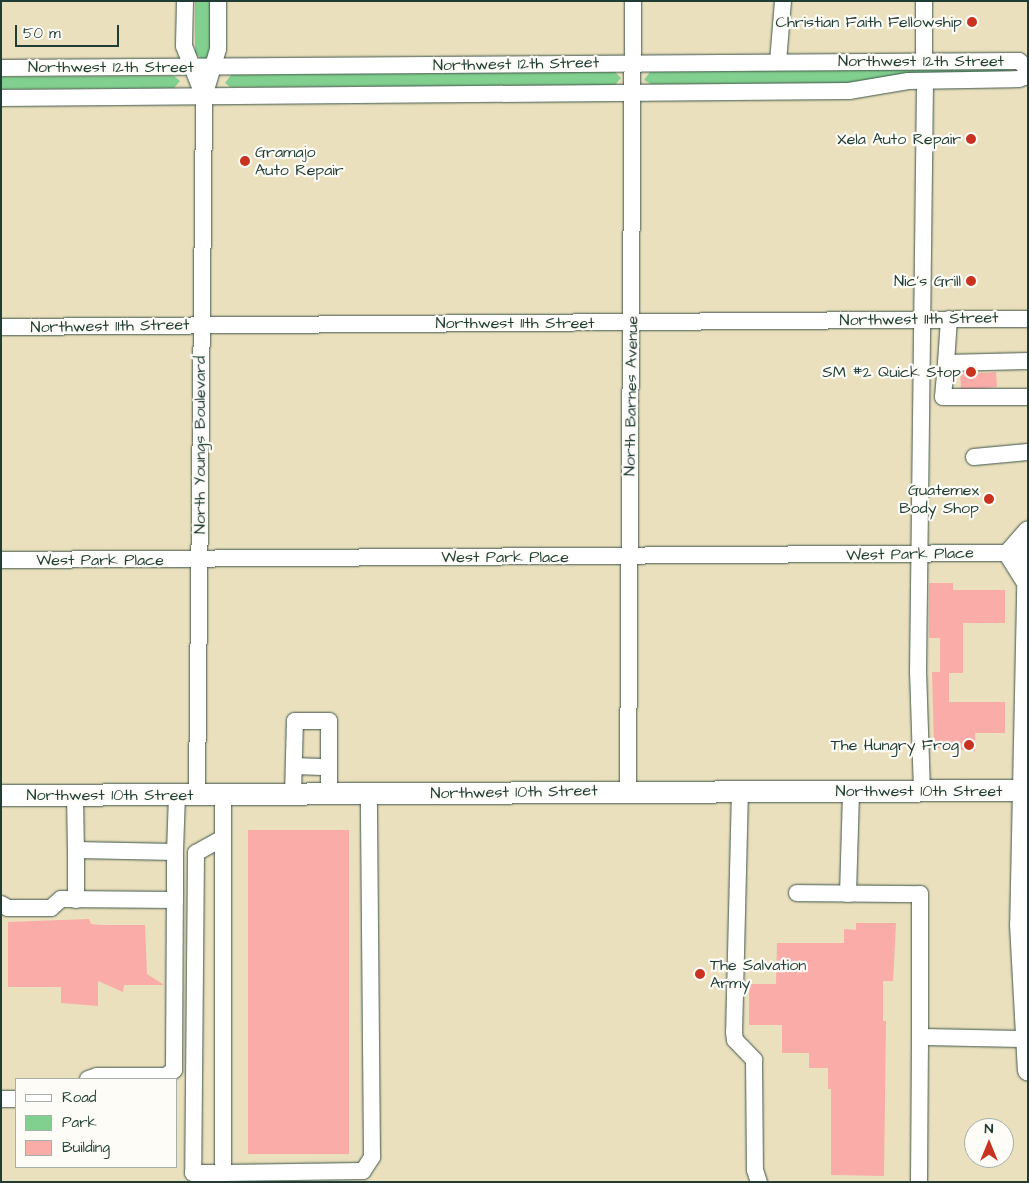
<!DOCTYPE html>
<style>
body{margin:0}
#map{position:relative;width:1029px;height:1183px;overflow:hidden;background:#eae0bd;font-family:"Architects Daughter",sans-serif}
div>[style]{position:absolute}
.green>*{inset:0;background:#82d08f}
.building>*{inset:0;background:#faaca8;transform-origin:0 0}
.roads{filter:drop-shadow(0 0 1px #3d5549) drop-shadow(0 0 1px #3d5549)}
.minor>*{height:16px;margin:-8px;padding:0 8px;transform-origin:8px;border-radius:8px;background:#fff}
.major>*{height:21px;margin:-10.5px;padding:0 10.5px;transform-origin:10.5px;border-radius:10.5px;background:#fff}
.dots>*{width:14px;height:14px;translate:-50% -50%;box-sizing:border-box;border:2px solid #fdfcf7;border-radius:50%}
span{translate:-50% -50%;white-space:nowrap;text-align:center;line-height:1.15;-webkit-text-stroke:4.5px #fdfcf7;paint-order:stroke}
.poi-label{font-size:16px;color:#1f3d34}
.right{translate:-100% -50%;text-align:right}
.left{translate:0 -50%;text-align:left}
.street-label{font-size:16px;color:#1f3d34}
.frame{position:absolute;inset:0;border:2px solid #1f3d34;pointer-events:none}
.legend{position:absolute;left:15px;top:1078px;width:162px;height:90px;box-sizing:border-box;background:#fdfcf7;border:1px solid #a4b0a9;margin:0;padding:6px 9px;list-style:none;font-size:15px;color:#1f3d34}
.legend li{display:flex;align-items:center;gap:10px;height:25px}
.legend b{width:25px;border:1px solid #a4b0a9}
.north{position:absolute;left:964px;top:1118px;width:50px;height:50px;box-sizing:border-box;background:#fdfcf7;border:1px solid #a4b0a9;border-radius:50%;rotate:0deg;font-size:14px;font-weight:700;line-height:20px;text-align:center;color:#1f3d34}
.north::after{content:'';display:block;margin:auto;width:18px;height:22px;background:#c8321e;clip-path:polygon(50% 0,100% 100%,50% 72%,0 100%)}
.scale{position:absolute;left:15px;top:25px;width:104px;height:22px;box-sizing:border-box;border:2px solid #1f3d34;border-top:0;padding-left:6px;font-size:15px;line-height:18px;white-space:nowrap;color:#1f3d34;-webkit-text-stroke:4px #fdfcf7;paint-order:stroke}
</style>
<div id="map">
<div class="green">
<div style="clip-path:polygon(195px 1px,213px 1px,213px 52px,203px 60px,195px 53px)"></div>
<div style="clip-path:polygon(1003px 69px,1016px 73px,847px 83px,651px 84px,644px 80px,650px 72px)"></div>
<div style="clip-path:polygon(615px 72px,621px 78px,615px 85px,230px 87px,225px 83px,231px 75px)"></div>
<div style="clip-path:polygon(174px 76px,180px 81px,174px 88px,1px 89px,1px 77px)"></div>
</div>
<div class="building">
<div style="left:996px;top:372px;width:15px;height:36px;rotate:86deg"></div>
<div style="clip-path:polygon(929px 583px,953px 583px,953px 590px,1005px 590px,1005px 623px,963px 623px,963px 673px,949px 673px,949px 702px,1005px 702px,1005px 733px,975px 733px,975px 751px,934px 748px,932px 672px,940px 672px,940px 638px,929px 638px)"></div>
<div style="left:248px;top:830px;width:101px;height:324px"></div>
<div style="clip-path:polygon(89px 919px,91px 924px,100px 925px,145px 925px,147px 974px,164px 985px,124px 985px,123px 992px,98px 981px,98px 1006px,61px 1003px,61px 987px,8px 987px,8px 922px)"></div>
<div style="clip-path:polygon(856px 923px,896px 923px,893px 981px,883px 981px,883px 1021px,886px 1021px,884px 1176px,831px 1175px,831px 1089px,828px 1089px,828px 1068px,809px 1068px,809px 1053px,782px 1053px,782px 1025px,749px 1025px,749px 984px,776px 984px,777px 943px,844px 943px,844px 929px,856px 930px)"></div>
</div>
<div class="roads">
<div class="minor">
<div style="left:185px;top:1px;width:45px;rotate:91.3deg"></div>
<div style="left:184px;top:46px;width:55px;rotate:68.6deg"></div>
<div style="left:924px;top:61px;width:60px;rotate:-90deg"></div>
<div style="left:778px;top:62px;width:61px;rotate:-85.3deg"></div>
<div style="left:1px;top:68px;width:1018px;rotate:-0.39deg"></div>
<div style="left:1019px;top:61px;width:12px;rotate:42deg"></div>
<div style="left:1px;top:98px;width:848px;rotate:-0.47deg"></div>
<div style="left:849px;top:91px;width:60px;rotate:-9.6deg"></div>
<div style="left:908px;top:81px;width:111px;rotate:-1deg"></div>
<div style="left:1019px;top:79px;width:9px;rotate:-18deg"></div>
<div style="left:949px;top:319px;width:44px;rotate:93.9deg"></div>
<div style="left:946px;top:363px;width:82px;rotate:-1.4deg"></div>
<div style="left:1px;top:327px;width:1027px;rotate:-0.45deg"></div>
<div style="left:946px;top:363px;width:34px;rotate:95deg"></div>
<div style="left:943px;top:397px;width:85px"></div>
<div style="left:974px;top:457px;width:54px;rotate:-5.3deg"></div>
<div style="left:1px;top:560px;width:1008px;rotate:-0.4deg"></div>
<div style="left:294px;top:766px;width:35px;rotate:2deg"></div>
<div style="left:628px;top:790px;width:789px;rotate:-89.64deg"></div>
<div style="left:740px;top:790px;width:242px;rotate:91.4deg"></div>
<div style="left:734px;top:1032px;width:8px;rotate:83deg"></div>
<div style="left:735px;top:1040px;width:28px;rotate:46deg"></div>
<div style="left:754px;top:1060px;width:110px;rotate:89.5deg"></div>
<div style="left:755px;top:1170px;width:13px;rotate:72deg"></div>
<div style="left:922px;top:791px;width:118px;rotate:-91.9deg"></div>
<div style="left:918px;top:673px;width:592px;rotate:-89.32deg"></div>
<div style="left:197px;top:794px;width:697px;rotate:-89.42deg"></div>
<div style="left:204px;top:97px;width:50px;rotate:-73.7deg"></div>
<div style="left:218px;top:49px;width:48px;rotate:-90deg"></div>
<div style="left:75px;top:795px;width:55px;rotate:89deg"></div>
<div style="left:76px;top:850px;width:99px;rotate:1.2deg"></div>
<div style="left:175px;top:852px;width:58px;rotate:-88deg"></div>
<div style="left:293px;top:795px;width:74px;rotate:-88.5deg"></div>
<div style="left:295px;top:721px;width:34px"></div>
<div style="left:329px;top:721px;width:74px;rotate:90deg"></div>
<div style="left:223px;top:838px;width:31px;rotate:151deg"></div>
<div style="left:196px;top:853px;width:320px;rotate:90.5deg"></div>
<div style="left:193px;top:1173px;width:30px"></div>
<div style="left:223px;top:1173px;width:378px;rotate:-90deg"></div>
<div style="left:76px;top:850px;width:50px;rotate:90deg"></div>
<div style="left:797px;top:893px;width:123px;rotate:0.5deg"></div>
<div style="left:920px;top:894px;width:143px;rotate:90deg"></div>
<div style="left:920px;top:1037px;width:104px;rotate:1.1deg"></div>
<div style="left:848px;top:894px;width:102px;rotate:-88.3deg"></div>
<div style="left:1px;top:904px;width:8px;rotate:30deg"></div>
<div style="left:8px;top:908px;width:43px"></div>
<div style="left:51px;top:908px;width:13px;rotate:-42deg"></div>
<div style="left:61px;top:899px;width:114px;rotate:0.5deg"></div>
<div style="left:175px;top:900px;width:48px;rotate:-90deg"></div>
<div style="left:88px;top:1079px;width:9px;rotate:-18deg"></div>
<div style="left:97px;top:1076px;width:69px"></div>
<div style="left:166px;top:1076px;width:10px;rotate:-37deg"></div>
<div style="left:174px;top:1070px;width:170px;rotate:-89.7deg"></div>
<div style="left:1px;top:1099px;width:15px"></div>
<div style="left:223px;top:1173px;width:140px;rotate:-0.8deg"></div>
<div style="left:363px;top:1171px;width:17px;rotate:-57deg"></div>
<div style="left:372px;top:1157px;width:363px;rotate:-90.5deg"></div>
<div style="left:919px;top:1182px;width:145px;rotate:-89.6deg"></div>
</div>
<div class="major">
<div style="left:1028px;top:550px;width:374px;rotate:91.2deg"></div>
<div style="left:1020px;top:924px;width:146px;rotate:86.9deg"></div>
<div style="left:1027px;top:582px;width:34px;rotate:-122deg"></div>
<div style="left:1009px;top:553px;width:29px;rotate:-49deg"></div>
<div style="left:1px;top:795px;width:1027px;rotate:-0.28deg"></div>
</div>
</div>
<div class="dots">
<div style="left:972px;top:22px;background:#c8321e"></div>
<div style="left:971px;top:139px;background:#c8321e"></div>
<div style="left:245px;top:161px;background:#c8321e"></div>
<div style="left:971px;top:281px;background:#c8321e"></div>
<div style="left:971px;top:372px;background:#c8321e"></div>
<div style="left:989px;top:499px;background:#c8321e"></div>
<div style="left:969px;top:745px;background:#c8321e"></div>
<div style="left:700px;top:974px;background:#c8321e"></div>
</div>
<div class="poi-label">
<span class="right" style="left:962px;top:22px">Christian Faith Fellowship</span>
<span class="right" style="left:961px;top:139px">Xela Auto Repair</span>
<span class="left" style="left:255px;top:161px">Gramajo<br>Auto Repair</span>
<span class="right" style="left:961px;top:281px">Nic's Grill</span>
<span class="right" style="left:961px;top:372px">SM #2 Quick Stop</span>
<span class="right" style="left:979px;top:499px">Guatemex<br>Body Shop</span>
<span class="right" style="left:959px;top:745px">The Hungry Frog</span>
<span class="left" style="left:710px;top:974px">The Salvation<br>Army</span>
</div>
<div class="street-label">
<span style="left:921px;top:61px">Northwest 12th Street</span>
<span style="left:516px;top:64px;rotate:-1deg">Northwest 12th Street</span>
<span style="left:111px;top:67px">Northwest 12th Street</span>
<span style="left:919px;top:319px;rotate:-1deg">Northwest 11th Street</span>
<span style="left:515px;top:323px">Northwest 11th Street</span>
<span style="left:110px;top:326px;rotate:-1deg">Northwest 11th Street</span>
<span style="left:631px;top:396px;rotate:-89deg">North Barnes Avenue</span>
<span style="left:200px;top:445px;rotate:-90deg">North Youngs Boulevard</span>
<span style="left:910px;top:554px;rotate:-1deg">West Park Place</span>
<span style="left:505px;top:557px">West Park Place</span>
<span style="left:100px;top:560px">West Park Place</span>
<span style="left:919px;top:791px">Northwest 10th Street</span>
<span style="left:514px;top:792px;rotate:-1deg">Northwest 10th Street</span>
<span style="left:110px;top:795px">Northwest 10th Street</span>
</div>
<div class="frame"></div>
<ul class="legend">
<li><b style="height:6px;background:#fff"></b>Road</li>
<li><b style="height:14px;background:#82d08f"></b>Park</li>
<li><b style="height:14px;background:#faaca8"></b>Building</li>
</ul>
<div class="north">N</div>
<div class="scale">50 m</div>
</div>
